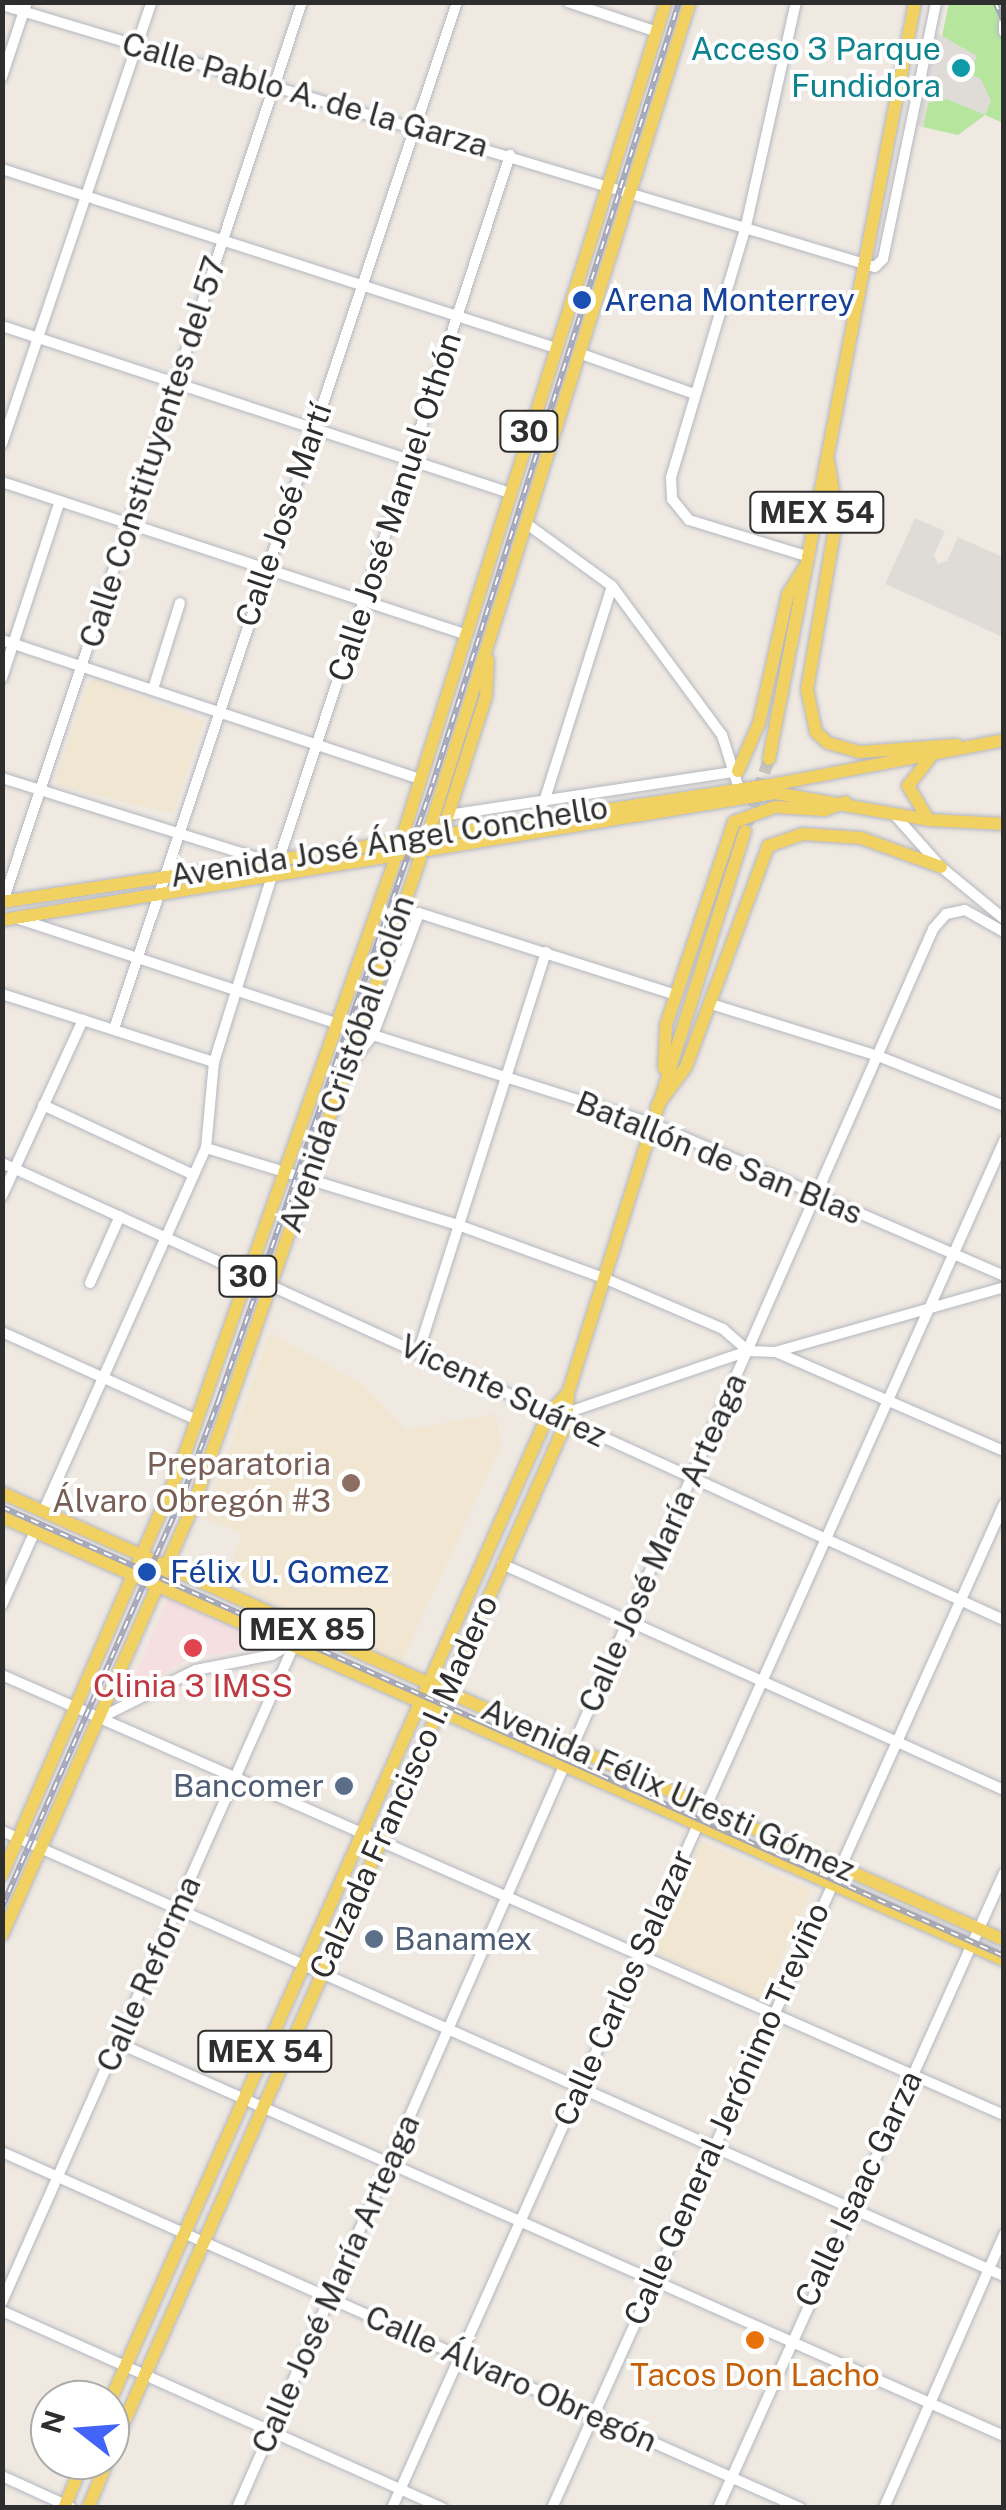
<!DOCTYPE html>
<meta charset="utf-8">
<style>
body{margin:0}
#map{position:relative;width:1006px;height:2510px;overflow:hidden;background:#efe9e1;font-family:"Public Sans",sans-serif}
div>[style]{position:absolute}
.education>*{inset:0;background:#f0e6d1;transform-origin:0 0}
.medical>*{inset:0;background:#f5dfe0}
.green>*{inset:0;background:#b6e59e}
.plaza>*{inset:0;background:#dfdcd8}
.major-tunnel>*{height:12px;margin-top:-6px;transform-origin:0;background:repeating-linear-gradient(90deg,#c8c4bd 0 12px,transparent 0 18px)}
.roads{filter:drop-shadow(0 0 2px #b4b7c1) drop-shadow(0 0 2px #b4b7c1)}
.minor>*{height:10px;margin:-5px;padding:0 5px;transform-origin:5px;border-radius:5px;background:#fff}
.major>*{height:12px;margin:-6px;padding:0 6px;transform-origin:6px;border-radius:6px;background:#f2d163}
.rail>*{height:6px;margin-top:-3px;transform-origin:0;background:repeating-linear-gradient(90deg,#fff 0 8px,#a3a6b8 0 16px);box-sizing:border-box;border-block:2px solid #a3a6b8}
.dots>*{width:28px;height:28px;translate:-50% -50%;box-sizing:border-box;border:5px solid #fff;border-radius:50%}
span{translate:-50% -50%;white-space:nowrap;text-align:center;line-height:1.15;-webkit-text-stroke:8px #fff;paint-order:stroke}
.shield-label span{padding:2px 8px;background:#fff;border:2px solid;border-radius:8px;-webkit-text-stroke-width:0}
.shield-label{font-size:30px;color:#2e2e2e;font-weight:700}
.culture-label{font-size:32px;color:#0d838f}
.right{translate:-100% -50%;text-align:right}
.street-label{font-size:32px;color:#2e2e2e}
.transit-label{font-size:32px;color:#164399}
.left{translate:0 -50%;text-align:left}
.education-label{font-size:32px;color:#785e54}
.health-label{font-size:32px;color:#be3a42}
.service-label{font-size:32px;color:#4e5e75}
.food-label{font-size:32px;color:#c56008}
.frame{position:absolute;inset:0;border:5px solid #2e2e2e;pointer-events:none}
.north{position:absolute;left:30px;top:2380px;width:100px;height:100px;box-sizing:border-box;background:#fff;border:2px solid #ababab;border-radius:50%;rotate:287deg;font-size:28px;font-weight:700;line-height:40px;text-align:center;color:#2e2e2e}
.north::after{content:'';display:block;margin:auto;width:35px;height:45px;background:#4264fb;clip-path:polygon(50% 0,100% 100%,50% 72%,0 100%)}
</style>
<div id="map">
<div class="education">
<div style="clip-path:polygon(96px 680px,204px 721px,173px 814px,61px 786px,56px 779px,89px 681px)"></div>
<div style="clip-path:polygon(270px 1333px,362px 1384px,406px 1430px,496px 1414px,501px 1446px,399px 1667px,225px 1580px,243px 1533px,204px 1519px)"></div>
<div style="left:701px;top:1841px;width:121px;height:121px;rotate:24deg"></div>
</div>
<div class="medical">
<div style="clip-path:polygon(168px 1597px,272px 1644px,188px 1659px,126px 1697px)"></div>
</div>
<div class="green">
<div style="clip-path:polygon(949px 3px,1003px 3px,1003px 123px,985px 115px,958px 135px,923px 127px)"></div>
</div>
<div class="plaza">
<div style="clip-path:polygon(937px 33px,977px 56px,970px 74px,981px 79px,991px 101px,985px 115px,947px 99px,928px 103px,923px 127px,918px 126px)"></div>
<div style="clip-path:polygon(915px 518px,945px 531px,934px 555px,938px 564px,947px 561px,958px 537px,1003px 557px,1003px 637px,885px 584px)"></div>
</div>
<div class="major-tunnel">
<div style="left:747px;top:824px;width:69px;rotate:-71.3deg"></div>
</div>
<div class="roads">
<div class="minor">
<div style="left:568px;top:2px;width:94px;rotate:18.6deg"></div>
<div style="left:796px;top:2px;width:230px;rotate:102.6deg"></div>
<div style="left:746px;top:226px;width:263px;rotate:106.6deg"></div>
<div style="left:671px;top:478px;width:21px;rotate:87deg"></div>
<div style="left:672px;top:499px;width:27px;rotate:51deg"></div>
<div style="left:689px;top:520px;width:126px;rotate:17.1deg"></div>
<div style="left:2px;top:5px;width:911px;rotate:16.71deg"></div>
<div style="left:875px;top:267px;width:11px;rotate:-45deg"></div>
<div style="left:883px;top:259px;width:262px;rotate:-78.3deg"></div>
<div style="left:1004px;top:23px;width:9px;rotate:90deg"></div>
<div style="left:2px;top:77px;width:79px;rotate:-71.6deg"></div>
<div style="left:2px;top:169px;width:582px;rotate:17.91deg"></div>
<div style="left:2px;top:326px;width:535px;rotate:18.2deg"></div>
<div style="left:581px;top:354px;width:118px;rotate:19.4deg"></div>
<div style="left:2px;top:444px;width:467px;rotate:-71.3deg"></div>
<div style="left:2px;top:482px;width:486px;rotate:18.2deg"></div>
<div style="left:527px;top:524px;width:105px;rotate:36.1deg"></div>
<div style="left:612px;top:586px;width:185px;rotate:53.6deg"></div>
<div style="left:722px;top:735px;width:57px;rotate:72.5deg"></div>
<div style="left:2px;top:640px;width:434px;rotate:18.4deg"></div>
<div style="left:2px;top:678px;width:186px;rotate:-71.9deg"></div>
<div style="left:153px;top:689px;width:90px;rotate:-72.6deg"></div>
<div style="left:2px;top:778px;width:275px;rotate:17.4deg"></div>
<div style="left:544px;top:802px;width:226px;rotate:-72.5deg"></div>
<div style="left:893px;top:813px;width:72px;rotate:48.4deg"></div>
<div style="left:941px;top:867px;width:82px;rotate:39.5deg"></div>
<div style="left:448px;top:815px;width:293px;rotate:-8.6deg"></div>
<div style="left:279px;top:859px;width:741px;rotate:-71.83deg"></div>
<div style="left:3px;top:902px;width:948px;rotate:-71.62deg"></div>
<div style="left:19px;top:919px;width:334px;rotate:18.2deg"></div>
<div style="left:2px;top:994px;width:223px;rotate:17.8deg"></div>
<div style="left:711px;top:1004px;width:175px;rotate:17.3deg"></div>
<div style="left:878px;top:1056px;width:136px;rotate:21.6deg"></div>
<div style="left:114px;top:1029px;width:1083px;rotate:-71.53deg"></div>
<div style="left:373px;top:1035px;width:292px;rotate:17.6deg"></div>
<div style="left:651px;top:1123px;width:385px;rotate:23.4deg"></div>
<div style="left:352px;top:1061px;width:33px;rotate:-51deg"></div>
<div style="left:373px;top:1035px;width:130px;rotate:-69.3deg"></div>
<div style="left:419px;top:913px;width:270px;rotate:17.7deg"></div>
<div style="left:43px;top:1105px;width:166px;rotate:24.9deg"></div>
<div style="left:206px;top:1148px;width:264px;rotate:17deg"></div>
<div style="left:458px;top:1225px;width:158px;rotate:20deg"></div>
<div style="left:606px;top:1279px;width:127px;rotate:23.1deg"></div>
<div style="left:723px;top:1329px;width:33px;rotate:41deg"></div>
<div style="left:2px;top:1163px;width:1101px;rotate:24.52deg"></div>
<div style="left:2px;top:1196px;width:194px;rotate:-65.3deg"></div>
<div style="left:90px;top:1283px;width:73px;rotate:-65.9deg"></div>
<div style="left:2px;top:1332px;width:214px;rotate:24.3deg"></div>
<div style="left:776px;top:1352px;width:249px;rotate:23.5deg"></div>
<div style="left:418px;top:1353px;width:421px;rotate:-72.3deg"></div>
<div style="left:569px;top:1412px;width:189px;rotate:-18.8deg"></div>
<div style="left:748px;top:1351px;width:27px;rotate:2deg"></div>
<div style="left:775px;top:1352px;width:238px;rotate:-15.8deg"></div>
<div style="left:43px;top:1512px;width:399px;rotate:-65.9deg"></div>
<div style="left:206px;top:1148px;width:86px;rotate:-84.7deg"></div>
<div style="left:214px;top:1062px;width:195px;rotate:-72.7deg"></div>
<div style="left:502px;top:1564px;width:551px;rotate:24.24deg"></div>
<div style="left:2px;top:1605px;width:81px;rotate:-66deg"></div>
<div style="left:2px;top:1675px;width:1094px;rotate:23.71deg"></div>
<div style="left:100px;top:1718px;width:107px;rotate:-26.6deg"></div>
<div style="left:196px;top:1670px;width:77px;rotate:-11.2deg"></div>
<div style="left:272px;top:1655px;width:22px;rotate:-30deg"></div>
<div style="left:2px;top:1831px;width:1096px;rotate:23.95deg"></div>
<div style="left:118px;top:2043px;width:969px;rotate:23.92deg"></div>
<div style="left:2px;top:2152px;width:874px;rotate:24.04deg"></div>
<div style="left:2px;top:2302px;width:719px;rotate:-66.04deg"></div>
<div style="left:2px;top:2311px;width:483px;rotate:24.1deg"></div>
<div style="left:2px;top:2476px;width:75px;rotate:24.5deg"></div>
<div style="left:237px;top:2508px;width:1726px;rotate:-66.21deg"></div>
<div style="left:933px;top:929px;width:20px;rotate:-49deg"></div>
<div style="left:946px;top:914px;width:19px;rotate:-12deg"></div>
<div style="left:965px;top:910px;width:45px;rotate:29.4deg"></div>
<div style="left:392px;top:2508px;width:1498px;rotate:-65.88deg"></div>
<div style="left:552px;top:2508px;width:1101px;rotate:-65.76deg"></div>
<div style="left:718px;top:2508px;width:696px;rotate:-65.75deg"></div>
<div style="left:884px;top:2508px;width:299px;rotate:-66.3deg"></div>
</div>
<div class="major">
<div style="left:828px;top:460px;width:57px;rotate:80.9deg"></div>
<div style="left:837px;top:516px;width:176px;rotate:99.8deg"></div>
<div style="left:807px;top:689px;width:44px;rotate:78.2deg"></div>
<div style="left:816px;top:732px;width:16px;rotate:43deg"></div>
<div style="left:828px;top:743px;width:33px;rotate:16deg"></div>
<div style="left:860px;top:752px;width:97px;rotate:-4.1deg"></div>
<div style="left:769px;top:759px;width:771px;rotate:-79.08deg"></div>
<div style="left:738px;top:771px;width:52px;rotate:-66.4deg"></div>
<div style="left:759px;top:723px;width:132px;rotate:-77.3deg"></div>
<div style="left:788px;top:594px;width:32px;rotate:-58deg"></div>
<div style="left:928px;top:819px;width:39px;rotate:-121deg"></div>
<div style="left:908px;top:786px;width:34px;rotate:-52deg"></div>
<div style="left:430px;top:828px;width:866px;rotate:-72.53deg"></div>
<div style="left:404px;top:832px;width:870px;rotate:-72.48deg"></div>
<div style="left:442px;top:834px;width:145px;rotate:-72.3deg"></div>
<div style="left:486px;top:696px;width:36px;rotate:-87deg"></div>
<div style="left:2px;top:902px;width:783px;rotate:-8.67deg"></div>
<div style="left:776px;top:784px;width:232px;rotate:-10.9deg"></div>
<div style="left:2px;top:920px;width:783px;rotate:-9.33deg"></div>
<div style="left:775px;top:793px;width:156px;rotate:9.9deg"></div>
<div style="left:929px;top:820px;width:75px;rotate:3.1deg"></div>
<div style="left:664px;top:1068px;width:43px;rotate:-87.3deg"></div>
<div style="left:666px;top:1025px;width:214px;rotate:-71.5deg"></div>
<div style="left:734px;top:822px;width:44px;rotate:-20.1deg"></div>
<div style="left:775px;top:807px;width:50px;rotate:3.4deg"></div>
<div style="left:825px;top:810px;width:22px;rotate:-21deg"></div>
<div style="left:657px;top:1106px;width:49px;rotate:-53.4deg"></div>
<div style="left:686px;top:1067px;width:236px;rotate:-69.6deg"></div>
<div style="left:768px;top:846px;width:36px;rotate:-19deg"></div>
<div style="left:802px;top:834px;width:59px;rotate:3.9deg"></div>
<div style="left:861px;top:838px;width:85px;rotate:19.9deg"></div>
<div style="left:2px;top:1493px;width:1097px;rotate:24.04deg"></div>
<div style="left:2px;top:1517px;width:1096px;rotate:23.85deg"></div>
<div style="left:2px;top:1875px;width:439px;rotate:-66.4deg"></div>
<div style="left:178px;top:1473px;width:647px;rotate:-70.5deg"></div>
<div style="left:2px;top:1935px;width:466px;rotate:-66deg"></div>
<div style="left:192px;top:1509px;width:689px;rotate:-70.67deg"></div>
<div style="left:110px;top:2401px;width:1079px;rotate:-66.05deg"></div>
<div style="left:548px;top:1415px;width:30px;rotate:-48deg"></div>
<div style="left:110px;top:2454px;width:1127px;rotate:-66.14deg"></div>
<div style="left:566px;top:1423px;width:30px;rotate:-86deg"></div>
<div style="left:568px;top:1393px;width:589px;rotate:-72.52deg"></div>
<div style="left:64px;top:2508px;width:52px;rotate:-67.4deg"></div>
<div style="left:88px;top:2508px;width:52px;rotate:-67.4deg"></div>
</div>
</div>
<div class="rail">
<div style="left:995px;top:2px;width:21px;rotate:65deg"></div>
<div style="left:2px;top:1507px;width:1098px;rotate:24.14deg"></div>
<div style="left:2px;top:1907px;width:450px;rotate:-66.3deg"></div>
<div style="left:183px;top:1495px;width:103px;rotate:-69.4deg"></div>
<div style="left:219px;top:1399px;width:652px;rotate:-70.84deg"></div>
<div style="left:433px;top:783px;width:819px;rotate:-72.52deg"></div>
</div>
<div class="dots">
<div style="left:961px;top:68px;background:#0f9aa8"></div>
<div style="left:582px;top:300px;background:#1a4fb4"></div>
<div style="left:351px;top:1483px;background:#8d6e63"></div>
<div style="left:147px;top:1572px;background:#1a4fb4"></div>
<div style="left:193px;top:1648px;background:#e0444e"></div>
<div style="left:344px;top:1786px;background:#5c6f8a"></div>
<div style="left:374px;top:1939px;background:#5c6f8a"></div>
<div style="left:755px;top:2340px;background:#e8710a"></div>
</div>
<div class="shield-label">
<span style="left:529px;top:431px">30</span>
<span style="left:817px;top:512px">MEX 54</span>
<span style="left:248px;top:1276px">30</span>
<span style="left:307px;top:1629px">MEX 85</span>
<span style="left:265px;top:2051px">MEX 54</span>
</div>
<div class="culture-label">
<span class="right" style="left:941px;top:68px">Acceso 3 Parque<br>Fundidora</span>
</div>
<div class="street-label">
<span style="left:305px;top:95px;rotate:16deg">Calle Pablo A. de la Garza</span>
<span style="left:153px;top:452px;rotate:-72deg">Calle Constituyentes del 57</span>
<span style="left:395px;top:507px;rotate:-72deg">Calle José Manuel Othón</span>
<span style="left:284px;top:515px;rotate:-71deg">Calle José Martí</span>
<span style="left:389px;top:842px;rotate:-9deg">Avenida José Ángel Conchello</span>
<span style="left:347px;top:1064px;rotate:-71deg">Avenida Cristóbal Colón</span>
<span style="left:719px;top:1158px;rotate:22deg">Batallón de San Blas</span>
<span style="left:503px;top:1391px;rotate:25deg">Vicente Suárez</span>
<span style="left:663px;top:1543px;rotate:-66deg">Calle José María Arteaga</span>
<span style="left:404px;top:1787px;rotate:-66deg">Calzada Francisco I. Madero</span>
<span style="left:668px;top:1790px;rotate:24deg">Avenida Félix Uresti Gómez</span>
<span style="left:149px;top:1974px;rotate:-66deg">Calle Reforma</span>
<span style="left:624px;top:1988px;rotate:-66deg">Calle Carlos Salazar</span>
<span style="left:727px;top:2114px;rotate:-66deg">Calle General Jerónimo Treviño</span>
<span style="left:859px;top:2189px;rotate:-65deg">Calle Isaac Garza</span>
<span style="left:336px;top:2284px;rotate:-66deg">Calle José María Arteaga</span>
<span style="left:511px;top:2379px;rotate:24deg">Calle Álvaro Obregón</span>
</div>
<div class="transit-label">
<span class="left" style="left:604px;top:300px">Arena Monterrey</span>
<span class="left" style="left:170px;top:1572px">Félix U. Gomez</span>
</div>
<div class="education-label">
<span class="right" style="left:331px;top:1483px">Preparatoria<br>Álvaro Obregón #3</span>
</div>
<div class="health-label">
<span style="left:193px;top:1686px">Clinia 3 IMSS</span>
</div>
<div class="service-label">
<span class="right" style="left:324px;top:1786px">Bancomer</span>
<span class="left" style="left:394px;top:1939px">Banamex</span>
</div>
<div class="food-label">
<span style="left:755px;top:2375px">Tacos Don Lacho</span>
</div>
<div class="frame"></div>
<div class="north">N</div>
</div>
